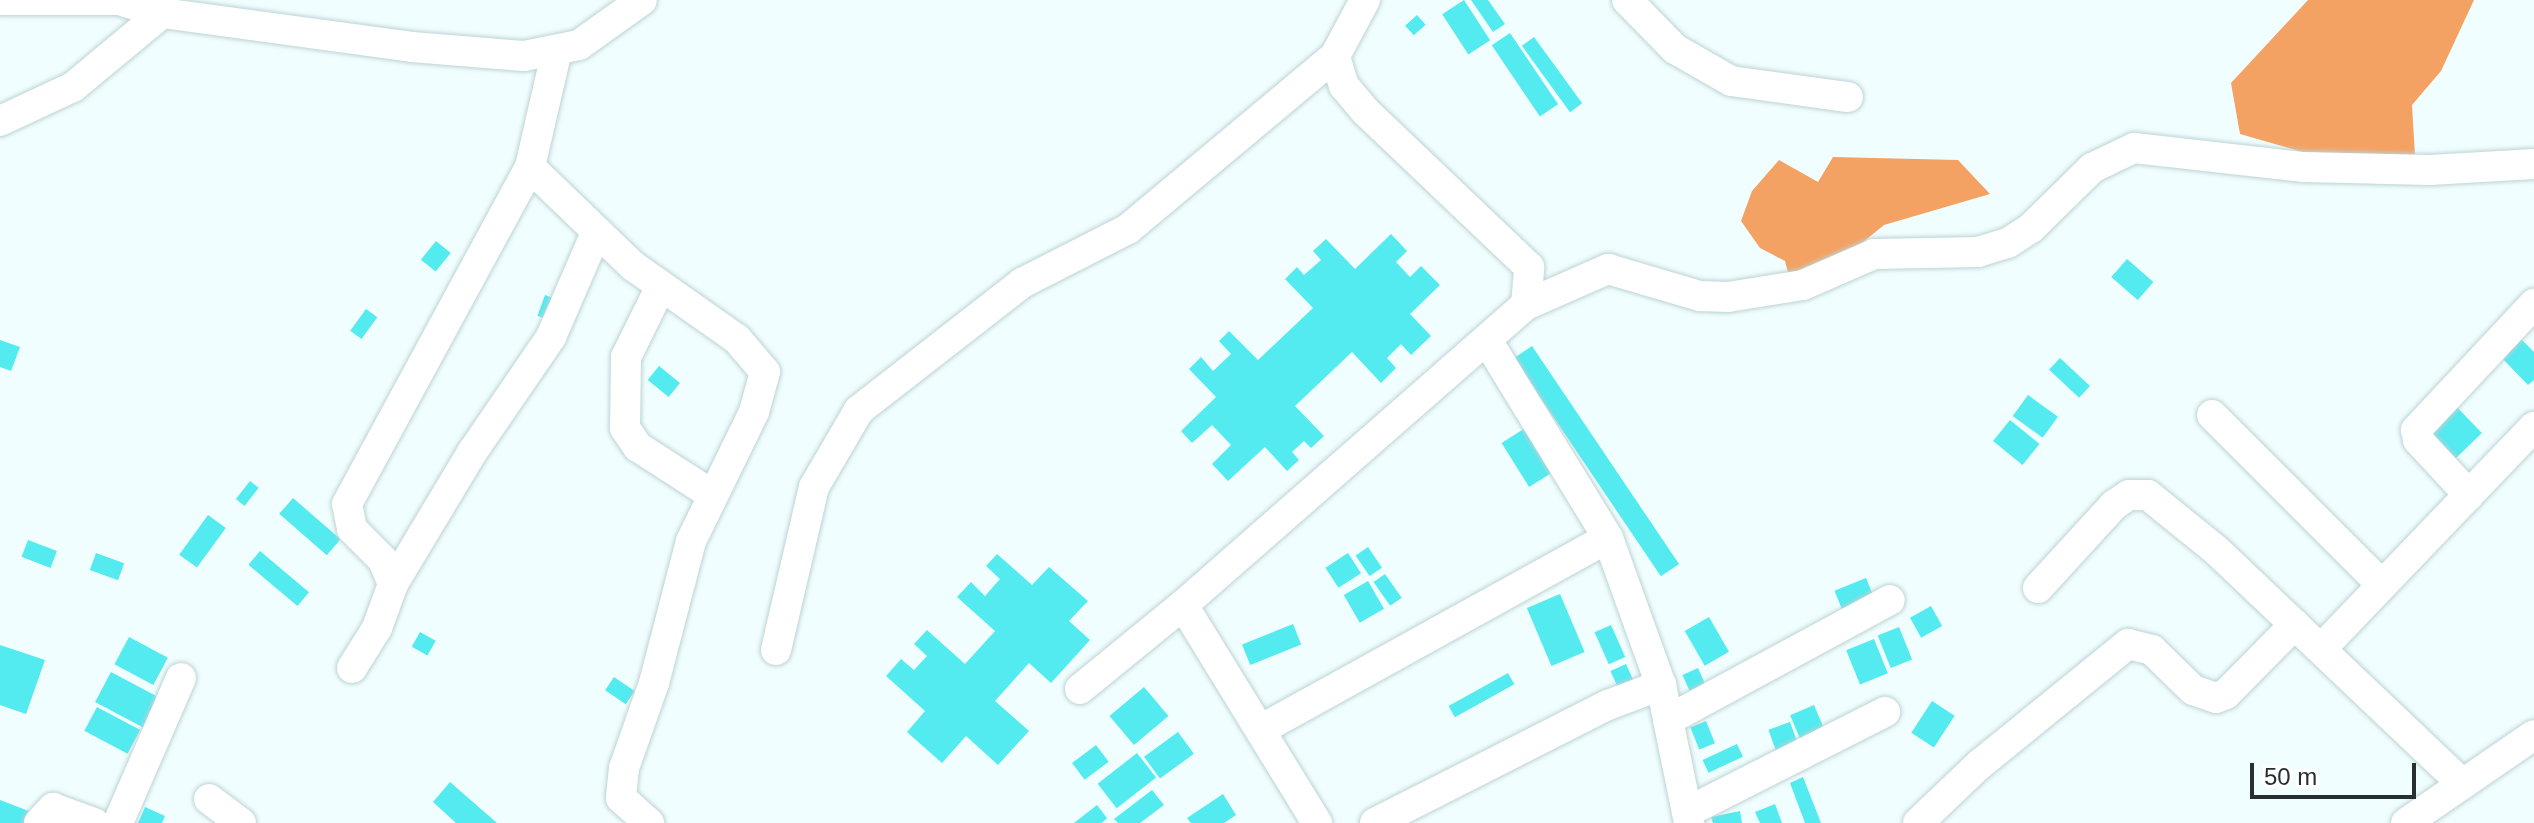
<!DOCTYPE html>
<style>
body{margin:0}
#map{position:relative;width:2534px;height:823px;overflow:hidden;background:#f1feff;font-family:Helvetica,sans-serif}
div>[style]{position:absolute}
.water>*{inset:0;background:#f4a263}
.building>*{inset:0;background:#53eaf0;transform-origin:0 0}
.roads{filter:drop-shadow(0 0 2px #bdd3d4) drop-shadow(0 0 2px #bdd3d4)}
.minor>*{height:30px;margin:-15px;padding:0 15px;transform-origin:15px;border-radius:15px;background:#fff}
span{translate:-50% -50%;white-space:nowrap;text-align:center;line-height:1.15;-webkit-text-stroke:6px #fff;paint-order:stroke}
.scale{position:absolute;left:2250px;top:763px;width:166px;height:36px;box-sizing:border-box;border:4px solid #273030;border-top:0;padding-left:10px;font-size:24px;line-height:28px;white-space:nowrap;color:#273030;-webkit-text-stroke:6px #fff;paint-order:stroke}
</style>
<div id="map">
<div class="water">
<div style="clip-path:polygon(2308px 0,2474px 0,2441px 71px,2412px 105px,2415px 156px,2327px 159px,2240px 134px,2231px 83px)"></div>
<div style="clip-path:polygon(1833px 157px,1958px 160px,1990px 194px,1884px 225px,1840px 261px,1790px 280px,1785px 261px,1760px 248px,1741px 221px,1752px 191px,1779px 160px,1818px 182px)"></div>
</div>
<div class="building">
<div style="left:1464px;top:0;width:48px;height:26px;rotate:57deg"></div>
<div style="clip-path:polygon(1471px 0,1488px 0,1505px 24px,1493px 32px)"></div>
<div style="left:1417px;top:15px;width:13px;height:16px;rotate:48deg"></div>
<div style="left:1510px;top:33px;width:86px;height:22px;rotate:56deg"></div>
<div style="left:1534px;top:37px;width:82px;height:15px;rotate:54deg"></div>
<div style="clip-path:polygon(1391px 234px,1407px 251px,1396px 262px,1410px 277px,1421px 266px,1440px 285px,1410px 314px,1431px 336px,1411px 355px,1401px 344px,1387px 358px,1396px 368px,1381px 383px,1352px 352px,1295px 406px,1324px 436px,1311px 448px,1304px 441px,1292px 452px,1299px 460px,1287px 471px,1265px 447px,1228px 481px,1212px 464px,1231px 445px,1212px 425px,1192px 443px,1181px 431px,1216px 397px,1189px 369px,1201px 357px,1213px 371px,1231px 354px,1219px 341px,1229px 331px,1258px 360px,1313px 308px,1285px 279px,1297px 267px,1304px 275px,1321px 260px,1313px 251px,1326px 239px,1355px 269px)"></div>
<div style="left:436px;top:241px;width:19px;height:24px;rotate:39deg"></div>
<div style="left:2127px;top:259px;width:35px;height:24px;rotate:41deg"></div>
<div style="left:545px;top:295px;width:15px;height:22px;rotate:20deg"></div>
<div style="left:366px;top:309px;width:14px;height:27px;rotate:36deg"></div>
<div style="clip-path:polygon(2519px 337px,2534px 352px,2534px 380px,2528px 385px,2499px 355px)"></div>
<div style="clip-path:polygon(0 340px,20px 347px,11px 371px,0 367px)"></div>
<div style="left:1532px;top:346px;width:263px;height:22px;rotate:56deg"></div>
<div style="left:2060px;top:358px;width:41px;height:16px;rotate:43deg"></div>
<div style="left:659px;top:366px;width:27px;height:18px;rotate:39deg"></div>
<div style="left:2028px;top:395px;width:37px;height:26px;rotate:36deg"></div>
<div style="left:2452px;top:402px;width:43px;height:46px;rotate:46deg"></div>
<div style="left:2010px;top:420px;width:38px;height:27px;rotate:39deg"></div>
<div style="left:1527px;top:427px;width:52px;height:30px;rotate:58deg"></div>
<div style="left:250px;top:481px;width:11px;height:23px;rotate:38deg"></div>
<div style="left:293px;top:498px;width:63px;height:21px;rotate:41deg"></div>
<div style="left:208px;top:515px;width:22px;height:49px;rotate:36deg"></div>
<div style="left:28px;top:540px;width:31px;height:18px;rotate:21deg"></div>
<div style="left:1368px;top:547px;width:25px;height:15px;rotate:56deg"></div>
<div style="left:260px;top:551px;width:64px;height:18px;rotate:40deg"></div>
<div style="left:96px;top:553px;width:30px;height:18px;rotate:20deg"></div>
<div style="left:1348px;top:553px;width:24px;height:27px;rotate:57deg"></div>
<div style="clip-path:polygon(997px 554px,1032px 585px,1049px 567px,1088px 601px,1069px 621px,1090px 640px,1051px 683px,1029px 663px,995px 701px,1029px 731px,998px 765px,966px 736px,942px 763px,907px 732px,925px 711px,886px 676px,901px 659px,914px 670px,927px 656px,914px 644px,927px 630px,965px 664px,995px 631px,957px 597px,971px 582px,985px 596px,1000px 579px,986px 566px)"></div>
<div style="left:1385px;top:574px;width:29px;height:14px;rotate:55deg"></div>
<div style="left:1866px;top:578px;width:29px;height:34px;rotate:68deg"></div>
<div style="left:1368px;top:581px;width:32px;height:28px;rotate:60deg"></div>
<div style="left:1560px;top:594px;width:63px;height:36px;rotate:67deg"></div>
<div style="left:1931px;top:606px;width:23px;height:24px;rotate:61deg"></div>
<div style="left:1709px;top:617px;width:40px;height:28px;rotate:60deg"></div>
<div style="left:1293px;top:624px;width:22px;height:55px;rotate:68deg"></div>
<div style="left:1611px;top:625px;width:35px;height:18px;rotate:66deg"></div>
<div style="left:1899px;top:627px;width:35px;height:23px;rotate:68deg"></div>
<div style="left:420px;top:632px;width:18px;height:17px;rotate:29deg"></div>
<div style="left:129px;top:637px;width:44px;height:31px;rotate:28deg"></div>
<div style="left:1874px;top:639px;width:37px;height:30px;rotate:68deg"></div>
<div style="clip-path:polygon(0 645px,45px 660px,26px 714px,0 705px)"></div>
<div style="left:1626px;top:664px;width:22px;height:17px;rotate:66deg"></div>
<div style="left:1698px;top:668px;width:24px;height:17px;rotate:66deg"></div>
<div style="left:111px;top:672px;width:55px;height:34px;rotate:28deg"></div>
<div style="left:1508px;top:673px;width:13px;height:68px;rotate:61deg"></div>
<div style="left:614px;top:677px;width:25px;height:16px;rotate:34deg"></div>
<div style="left:1144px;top:687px;width:38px;height:45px;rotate:50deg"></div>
<div style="left:1932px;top:701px;width:27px;height:38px;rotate:33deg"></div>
<div style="left:1814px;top:705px;width:36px;height:26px;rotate:67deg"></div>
<div style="left:97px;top:707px;width:49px;height:27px;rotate:28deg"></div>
<div style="left:1706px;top:721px;width:24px;height:17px;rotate:68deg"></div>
<div style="left:1790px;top:722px;width:23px;height:23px;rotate:70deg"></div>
<div style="left:1178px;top:732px;width:27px;height:42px;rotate:54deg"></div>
<div style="left:1737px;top:744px;width:14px;height:38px;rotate:65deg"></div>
<div style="left:1096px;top:745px;width:21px;height:30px;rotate:53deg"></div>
<div style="left:1137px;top:753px;width:31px;height:50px;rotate:52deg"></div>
<div style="clip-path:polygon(1803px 777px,1821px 823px,1805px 823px,1790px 783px)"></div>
<div style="clip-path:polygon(450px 782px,497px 823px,456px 823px,433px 802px)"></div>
<div style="clip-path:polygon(1152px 790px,1164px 805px,1140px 823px,1118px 823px,1114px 819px)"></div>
<div style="clip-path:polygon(1223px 794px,1236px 815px,1224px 823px,1191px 823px,1187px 818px)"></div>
<div style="clip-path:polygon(0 800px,39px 815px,35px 823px,0 823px)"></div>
<div style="clip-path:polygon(1775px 804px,1782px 823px,1760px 823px,1755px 812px)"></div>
<div style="clip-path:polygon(1097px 805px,1107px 818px,1102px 823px,1074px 823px)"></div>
<div style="clip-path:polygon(145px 807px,165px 816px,162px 823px,138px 823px)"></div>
<div style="clip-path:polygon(1740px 811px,1742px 823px,1713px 823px,1711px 817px)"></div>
</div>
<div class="roads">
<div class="minor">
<div style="left:0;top:0;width:126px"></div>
<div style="left:1627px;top:0;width:69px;rotate:45.6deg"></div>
<div style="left:1675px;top:49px;width:64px;rotate:29.7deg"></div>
<div style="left:1731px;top:81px;width:118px;rotate:7.8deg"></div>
<div style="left:125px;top:2px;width:39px;rotate:17deg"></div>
<div style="left:162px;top:13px;width:252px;rotate:7.7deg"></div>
<div style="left:412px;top:47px;width:112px;rotate:4.6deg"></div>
<div style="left:524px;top:56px;width:56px;rotate:-11.3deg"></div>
<div style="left:579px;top:45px;width:77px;rotate:-35.5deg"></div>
<div style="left:0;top:121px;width:81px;rotate:-25deg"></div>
<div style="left:73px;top:87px;width:116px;rotate:-39.7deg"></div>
<div style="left:530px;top:167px;width:143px;rotate:43.9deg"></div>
<div style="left:633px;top:266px;width:127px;rotate:35.1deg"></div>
<div style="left:737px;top:339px;width:43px;rotate:49.7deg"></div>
<div style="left:765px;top:372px;width:41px;rotate:105.4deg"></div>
<div style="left:754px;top:412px;width:144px;rotate:116deg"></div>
<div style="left:691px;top:541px;width:147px;rotate:104.6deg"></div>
<div style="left:654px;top:683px;width:90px;rotate:109.4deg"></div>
<div style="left:624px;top:768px;width:30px;rotate:96deg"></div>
<div style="left:621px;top:798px;width:38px;rotate:42deg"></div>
<div style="left:661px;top:286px;width:79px;rotate:116.2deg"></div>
<div style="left:626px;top:357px;width:71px;rotate:90.8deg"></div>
<div style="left:625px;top:428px;width:23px;rotate:56deg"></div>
<div style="left:638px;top:447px;width:87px;rotate:32.8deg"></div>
<div style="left:1526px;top:305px;width:90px;rotate:-23.7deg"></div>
<div style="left:1608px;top:269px;width:96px;rotate:16.4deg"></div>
<div style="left:1700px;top:296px;width:28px;rotate:2deg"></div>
<div style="left:1728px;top:297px;width:76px;rotate:-9.1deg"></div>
<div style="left:1803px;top:285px;width:77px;rotate:-23.6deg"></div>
<div style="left:1874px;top:254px;width:104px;rotate:-1.1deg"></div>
<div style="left:1978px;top:252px;width:31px;rotate:-17deg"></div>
<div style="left:2008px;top:243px;width:27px;rotate:-33deg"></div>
<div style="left:2031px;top:228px;width:86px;rotate:-44.5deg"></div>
<div style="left:2092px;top:168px;width:47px;rotate:-25.5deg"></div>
<div style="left:2134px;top:148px;width:171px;rotate:6.4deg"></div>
<div style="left:2304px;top:167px;width:126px;rotate:1.4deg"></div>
<div style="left:2430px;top:170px;width:104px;rotate:-3.3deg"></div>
<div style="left:1488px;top:342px;width:230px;rotate:58.5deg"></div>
<div style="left:1608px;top:538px;width:156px;rotate:70.2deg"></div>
<div style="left:1661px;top:685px;width:141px;rotate:78.5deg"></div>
<div style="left:2212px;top:415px;width:240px;rotate:45deg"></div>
<div style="left:2469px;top:495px;width:75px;rotate:-132.8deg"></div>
<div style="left:2418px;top:440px;width:10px;rotate:-101deg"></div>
<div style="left:2416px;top:430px;width:173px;rotate:-46.9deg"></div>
<div style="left:393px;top:584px;width:155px;rotate:-59deg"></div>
<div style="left:473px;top:451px;width:138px;rotate:-55.6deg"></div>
<div style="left:551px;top:337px;width:113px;rotate:-66.6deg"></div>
<div style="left:2038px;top:588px;width:113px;rotate:-47.5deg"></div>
<div style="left:2114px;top:505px;width:18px;rotate:-34deg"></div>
<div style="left:2129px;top:495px;width:19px"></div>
<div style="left:2148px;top:495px;width:87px;rotate:39deg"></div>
<div style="left:2216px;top:550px;width:340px;rotate:43.5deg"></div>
<div style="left:1183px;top:605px;width:256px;rotate:58.4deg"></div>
<div style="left:2321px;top:649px;width:308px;rotate:-46.2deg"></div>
<div style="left:776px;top:650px;width:167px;rotate:-76.9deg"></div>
<div style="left:814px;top:487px;width:89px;rotate:-59.7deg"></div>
<div style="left:859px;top:410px;width:207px;rotate:-37.9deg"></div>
<div style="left:1022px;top:283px;width:119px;rotate:-27deg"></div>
<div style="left:1128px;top:229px;width:270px;rotate:-39.9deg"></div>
<div style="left:1335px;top:56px;width:64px;rotate:-61.8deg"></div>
<div style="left:352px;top:668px;width:47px;rotate:-58deg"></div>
<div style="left:377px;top:628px;width:47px;rotate:-70deg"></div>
<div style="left:393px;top:584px;width:26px;rotate:-113deg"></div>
<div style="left:383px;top:560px;width:44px;rotate:-135deg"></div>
<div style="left:352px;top:529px;width:25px;rotate:-101deg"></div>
<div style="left:347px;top:504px;width:383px;rotate:-61.5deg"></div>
<div style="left:530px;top:167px;width:120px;rotate:-77deg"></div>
<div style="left:1080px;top:689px;width:133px;rotate:-39.2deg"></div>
<div style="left:1183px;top:605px;width:456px;rotate:-41.2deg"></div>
<div style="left:1526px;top:305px;width:38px;rotate:-85deg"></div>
<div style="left:1529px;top:267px;width:225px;rotate:-136.4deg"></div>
<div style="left:1366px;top:112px;width:34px;rotate:-130deg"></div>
<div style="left:1344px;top:86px;width:31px;rotate:-107deg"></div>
<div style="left:1668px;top:720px;width:252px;rotate:-28.4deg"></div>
<div style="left:1260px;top:730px;width:397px;rotate:-28.9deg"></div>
<div style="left:209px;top:799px;width:40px;rotate:37deg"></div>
<div style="left:1687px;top:812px;width:222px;rotate:-26.8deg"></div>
<div style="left:39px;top:823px;width:21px;rotate:-47deg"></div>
<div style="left:53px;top:808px;width:44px;rotate:20.1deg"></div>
<div style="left:118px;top:823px;width:158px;rotate:-66.5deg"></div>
<div style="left:1375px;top:823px;width:261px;rotate:-26.9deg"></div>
<div style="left:1608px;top:705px;width:57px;rotate:-20.7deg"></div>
<div style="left:1918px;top:823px;width:84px;rotate:-43.6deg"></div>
<div style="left:1979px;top:765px;width:192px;rotate:-39.1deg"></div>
<div style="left:2128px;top:644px;width:25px;rotate:14deg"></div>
<div style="left:2152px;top:650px;width:57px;rotate:44.3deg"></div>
<div style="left:2193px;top:690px;width:24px;rotate:19deg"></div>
<div style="left:2216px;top:698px;width:11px;rotate:-22deg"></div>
<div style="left:2226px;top:694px;width:98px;rotate:-45.4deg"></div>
<div style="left:2406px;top:823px;width:155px;rotate:-34.5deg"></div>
</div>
</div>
<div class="scale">50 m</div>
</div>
